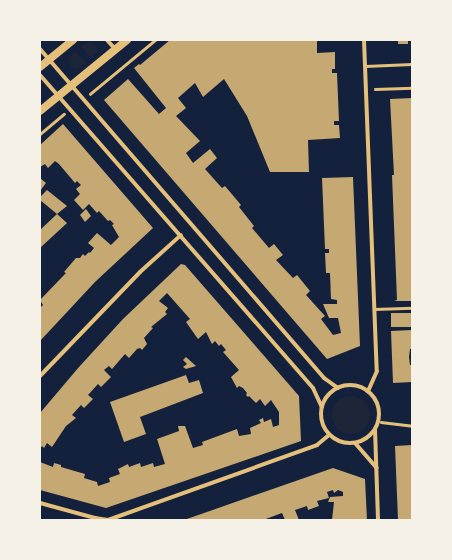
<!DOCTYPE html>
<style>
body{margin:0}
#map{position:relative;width:452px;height:560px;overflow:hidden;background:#14213d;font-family:"PT Sans Narrow",sans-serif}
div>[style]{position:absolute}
.green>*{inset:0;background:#1d2539}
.round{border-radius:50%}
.building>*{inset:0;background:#c6a872;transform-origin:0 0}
.path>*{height:2.5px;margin:-1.25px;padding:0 1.25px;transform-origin:1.25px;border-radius:1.25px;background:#e5c07b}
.service>*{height:3px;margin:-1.5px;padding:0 1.5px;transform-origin:1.5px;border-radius:1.5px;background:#e5c07b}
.minor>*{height:4px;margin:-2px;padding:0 2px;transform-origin:2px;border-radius:2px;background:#e5c07b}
.minor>.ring{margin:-2px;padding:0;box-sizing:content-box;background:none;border:4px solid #e5c07b;border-radius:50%}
.secondary>*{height:8px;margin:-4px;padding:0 4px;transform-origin:4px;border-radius:4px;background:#e5c07b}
span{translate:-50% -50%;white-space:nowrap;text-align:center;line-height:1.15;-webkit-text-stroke:4px #f6f1e7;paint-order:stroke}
.frame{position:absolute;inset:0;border:41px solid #f6f1e7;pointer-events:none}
</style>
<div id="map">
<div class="green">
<div style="clip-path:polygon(89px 42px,95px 44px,98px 51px,91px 59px,81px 46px)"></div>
<div style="clip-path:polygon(76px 51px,86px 63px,77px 69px,70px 66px,69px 61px,69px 57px)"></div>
<div class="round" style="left:332px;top:396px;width:38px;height:38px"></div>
</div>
<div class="building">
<div style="clip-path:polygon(170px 40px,317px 40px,317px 53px,335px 52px,335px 69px,332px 69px,332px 73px,337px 73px,339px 121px,334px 121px,334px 125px,339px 125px,340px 138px,308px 140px,309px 172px,270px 172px,247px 116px,224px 79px,203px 97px,195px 83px,178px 98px,186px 108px,176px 116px,200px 141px,186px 153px,193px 163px,210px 149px,217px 158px,205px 169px,222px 188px,225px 186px,241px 205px,239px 207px,254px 226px,252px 228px,269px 248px,274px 244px,283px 255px,276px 260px,293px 278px,297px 275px,310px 291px,306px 295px,325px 316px,321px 319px,333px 335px,341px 333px,338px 318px,329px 318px,323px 304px,337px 304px,337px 300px,331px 299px,330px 273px,326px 273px,325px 253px,329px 253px,329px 249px,325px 249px,322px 178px,353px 177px,360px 346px,327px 359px,104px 100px,128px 79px,159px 114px,166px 108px,134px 68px,139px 64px,140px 65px)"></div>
<div style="left:398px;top:40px;width:10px;height:4px"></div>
<div style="clip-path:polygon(412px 98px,412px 301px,394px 301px,397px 300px,392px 175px,394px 175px,390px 99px)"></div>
<div style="clip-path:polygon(63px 124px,153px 228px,95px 282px,40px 341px,40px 308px,43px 305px,40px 300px,66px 273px,64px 272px,76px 258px,80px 258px,83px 254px,85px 256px,89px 252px,90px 253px,94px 248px,88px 243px,97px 233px,111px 245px,119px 237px,112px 225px,114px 224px,110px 220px,108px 221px,99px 211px,97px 213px,89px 204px,83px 210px,74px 200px,80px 194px,76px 189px,81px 185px,77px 181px,75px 183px,59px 164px,55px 161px,48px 168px,45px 164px,40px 167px,40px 145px)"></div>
<div style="clip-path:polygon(40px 178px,46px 183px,40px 191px)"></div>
<div style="clip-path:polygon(47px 190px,67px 206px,57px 214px,67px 223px,40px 248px,40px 230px,57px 214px,40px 200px,40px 197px)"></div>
<div style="clip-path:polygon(86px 209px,91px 216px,85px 222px,80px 215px)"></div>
<div style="clip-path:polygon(181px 264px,185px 265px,299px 396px,301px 441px,106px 508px,40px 490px,40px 462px,53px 467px,54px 463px,61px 465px,61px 467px,85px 474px,84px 478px,97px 482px,98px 486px,110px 482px,109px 478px,120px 474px,118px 469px,128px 464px,129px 467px,140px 463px,141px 467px,153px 463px,154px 467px,165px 464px,157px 439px,179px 431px,178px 426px,185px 426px,193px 448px,203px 445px,202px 442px,237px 429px,239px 436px,251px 434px,250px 428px,261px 423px,259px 420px,263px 418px,264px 422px,271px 419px,273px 427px,279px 425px,279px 412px,271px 400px,265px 406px,260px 399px,256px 403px,249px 396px,248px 397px,246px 395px,247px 393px,243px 388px,239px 386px,237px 388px,231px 377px,239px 370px,223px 352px,226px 350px,221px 344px,219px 346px,215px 341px,212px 344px,206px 332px,198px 339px,186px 322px,190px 319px,167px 293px,159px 301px,168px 308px,165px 312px,167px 314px,151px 327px,153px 328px,144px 338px,147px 344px,142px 350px,140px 348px,137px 349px,129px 358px,125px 354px,112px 369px,109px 366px,104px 370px,111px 377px,101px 387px,98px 384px,88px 395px,93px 399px,84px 408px,81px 405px,72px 415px,76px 418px,66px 426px,52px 447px,47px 443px,44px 448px,42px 446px,40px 449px,40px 413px,79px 367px,123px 319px)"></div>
<div style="left:412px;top:313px;width:14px;height:21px;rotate:90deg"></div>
<div style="clip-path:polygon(412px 330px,412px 349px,410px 349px,409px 357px,410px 365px,412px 365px,412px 382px,393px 383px,391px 331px)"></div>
<div style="clip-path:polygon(186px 357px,196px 366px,186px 369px,183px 367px,187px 364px,183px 360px)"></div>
<div style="clip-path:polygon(186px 375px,189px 383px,199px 380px,203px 393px,140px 417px,146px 434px,124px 442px,110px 402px)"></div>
<div style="clip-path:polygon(412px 445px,412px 520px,398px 520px,395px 446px)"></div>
<div style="clip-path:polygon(333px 468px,365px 479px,367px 520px,332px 520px,334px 502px,328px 502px,330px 497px,343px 496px,343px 492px,338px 490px,334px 493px,333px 490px,327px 492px,329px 498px,317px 501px,319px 506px,308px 510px,307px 506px,295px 510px,299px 520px,285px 520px,282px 513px,263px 520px,184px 520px)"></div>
</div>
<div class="path">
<div style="left:375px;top:89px;width:37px;rotate:-2deg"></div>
<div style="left:90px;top:94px;width:85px;rotate:-39.7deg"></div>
<div style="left:40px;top:134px;width:31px;rotate:-40deg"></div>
<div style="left:381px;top:422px;width:31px;rotate:7deg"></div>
</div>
<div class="service">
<div style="left:365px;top:66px;width:47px;rotate:-2.4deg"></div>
<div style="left:374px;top:309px;width:38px;rotate:-2deg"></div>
</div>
<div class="minor">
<div style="left:107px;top:40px;width:12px;rotate:48deg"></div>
<div style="left:364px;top:40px;width:331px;rotate:87.8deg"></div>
<div style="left:377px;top:371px;width:22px;rotate:114deg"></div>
<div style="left:40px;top:49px;width:435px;rotate:49.2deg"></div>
<div style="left:324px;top:378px;width:17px;rotate:36deg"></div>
<div style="left:40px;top:75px;width:415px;rotate:48.9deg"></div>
<div style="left:313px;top:388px;width:21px;rotate:65deg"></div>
<div style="left:40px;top:376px;width:144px;rotate:-46.1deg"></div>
<div style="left:140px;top:272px;width:55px;rotate:-42.1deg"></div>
<div class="ring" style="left:321px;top:385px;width:54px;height:54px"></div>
<div style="left:375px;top:429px;width:91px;rotate:88.1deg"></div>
<div style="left:355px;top:443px;width:33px;rotate:49deg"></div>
<div style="left:40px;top:503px;width:57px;rotate:15.3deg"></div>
<div style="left:95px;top:518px;width:13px;rotate:9deg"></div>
<div style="left:108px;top:520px;width:222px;rotate:-19.7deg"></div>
<div style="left:317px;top:445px;width:16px;rotate:-40deg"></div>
</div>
<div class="secondary">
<div style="left:40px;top:67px;width:43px;rotate:-39.3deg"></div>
<div style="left:40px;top:111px;width:112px;rotate:-39.2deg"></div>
</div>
<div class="frame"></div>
</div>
